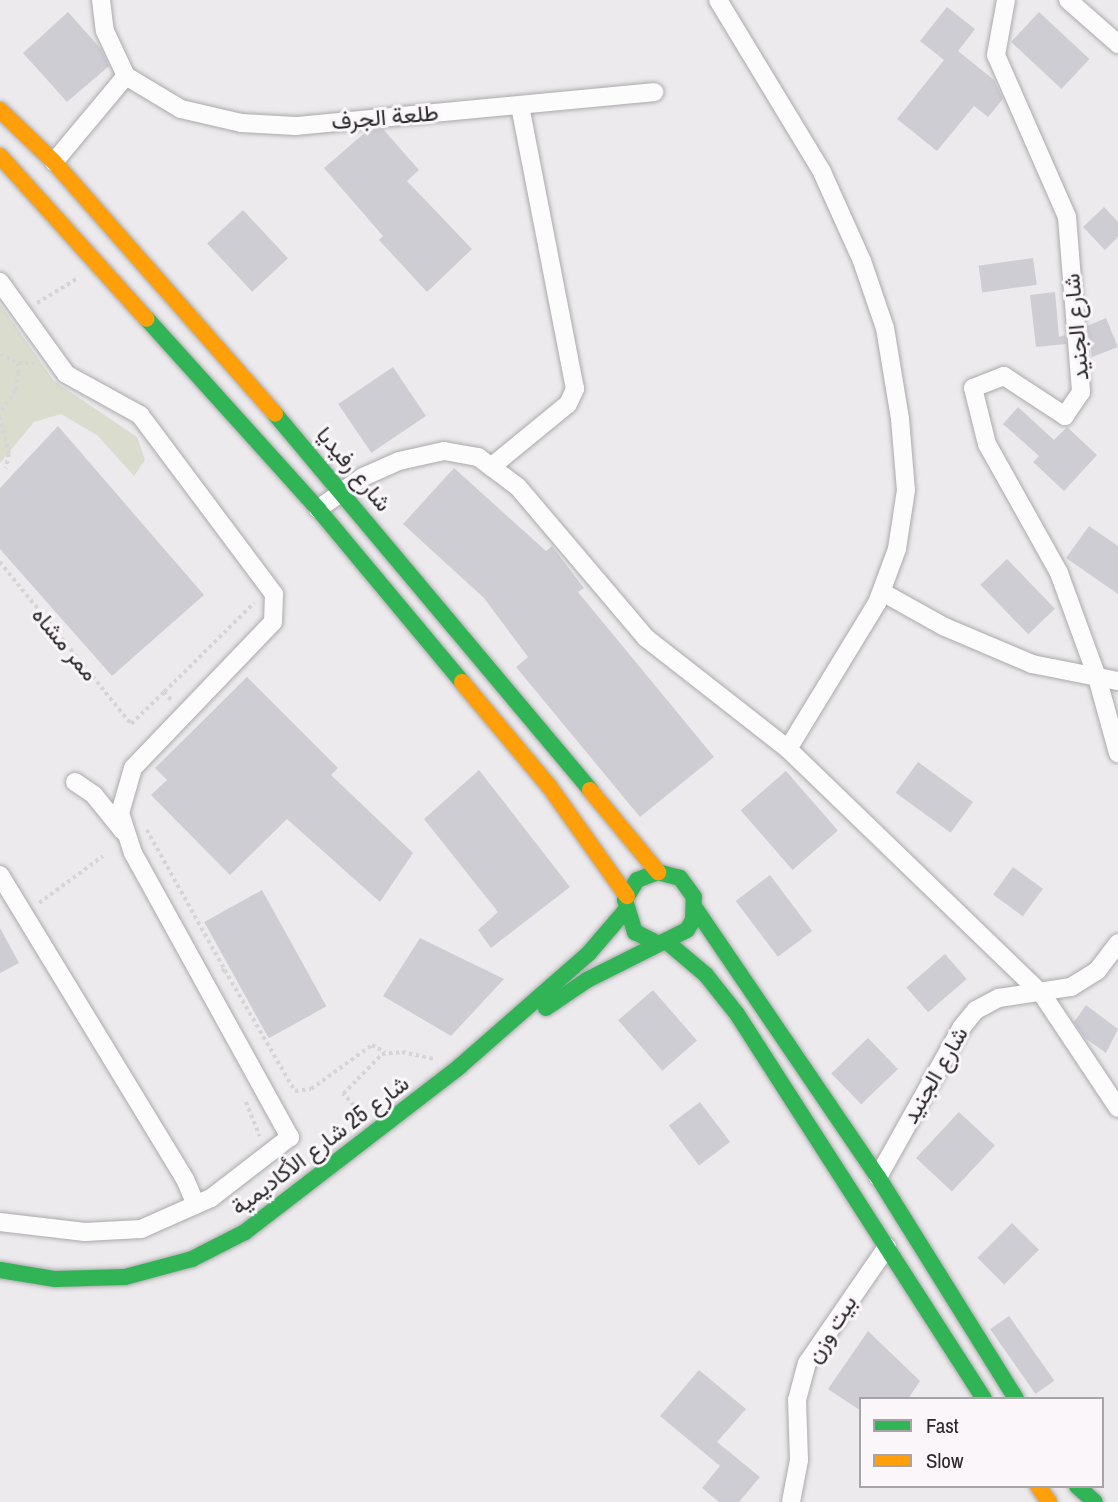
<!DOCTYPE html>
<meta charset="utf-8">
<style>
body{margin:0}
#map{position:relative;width:1118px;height:1502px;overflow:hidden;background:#eceaec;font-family:"Archivo Narrow",Vazirmatn,sans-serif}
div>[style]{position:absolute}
.green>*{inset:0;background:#dadcce}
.building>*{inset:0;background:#cecdd4;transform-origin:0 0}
.path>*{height:3.5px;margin-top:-1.75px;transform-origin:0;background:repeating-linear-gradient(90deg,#d6d5d6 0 3.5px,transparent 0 7px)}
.roads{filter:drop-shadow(0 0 2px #abaaab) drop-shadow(0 0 2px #abaaab)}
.street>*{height:18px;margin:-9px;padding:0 9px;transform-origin:9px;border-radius:9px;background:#fcfcfc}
.fast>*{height:16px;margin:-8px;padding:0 8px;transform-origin:8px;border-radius:8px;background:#30b455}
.slow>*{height:16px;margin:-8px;padding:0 8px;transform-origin:8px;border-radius:8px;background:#ff9f0a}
span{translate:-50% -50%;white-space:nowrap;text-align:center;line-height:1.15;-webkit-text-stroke:6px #faf6fa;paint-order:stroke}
.street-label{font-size:23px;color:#2a282a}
.legend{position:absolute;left:859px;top:1397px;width:245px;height:91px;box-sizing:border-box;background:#faf6fa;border:2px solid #a7a4a7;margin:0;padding:9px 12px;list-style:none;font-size:21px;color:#2a282a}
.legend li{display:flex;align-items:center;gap:14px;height:35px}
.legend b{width:35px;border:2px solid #a7a4a7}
</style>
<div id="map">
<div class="green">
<div style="clip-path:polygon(0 304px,54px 381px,137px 437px,145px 460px,134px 476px,97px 435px,61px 414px,34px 422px,0 463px)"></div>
</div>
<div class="building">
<div style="clip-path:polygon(947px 7px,975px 29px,958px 51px,994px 80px,1003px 99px,988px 117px,974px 106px,937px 151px,897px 119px,944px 60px,920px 41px)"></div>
<div style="clip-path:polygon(68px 12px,101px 49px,109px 66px,67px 102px,23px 53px)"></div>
<div style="left:1039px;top:12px;width:69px;height:41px;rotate:43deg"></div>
<div style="clip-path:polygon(383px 129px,419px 170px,407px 181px,472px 249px,427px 292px,379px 240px,383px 236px,324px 168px,367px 131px)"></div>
<div style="clip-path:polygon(1104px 207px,1118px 222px,1118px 237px,1105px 250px,1083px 227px)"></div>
<div style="left:243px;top:210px;width:66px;height:49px;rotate:47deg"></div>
<div style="left:1033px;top:258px;width:27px;height:55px;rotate:82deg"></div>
<div style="clip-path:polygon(1055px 292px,1059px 337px,1065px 335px,1066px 344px,1036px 347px,1030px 295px)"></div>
<div style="clip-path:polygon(1106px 318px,1118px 347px,1092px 357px,1087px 326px)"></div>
<div style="left:393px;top:367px;width:59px;height:66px;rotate:56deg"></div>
<div style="clip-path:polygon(1018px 407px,1054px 440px,1067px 427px,1097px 455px,1064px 491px,1033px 462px,1039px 456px,1003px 424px)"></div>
<div style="clip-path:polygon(58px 426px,204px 595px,112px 676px,0 549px,0 488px)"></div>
<div style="clip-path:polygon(454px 468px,546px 551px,552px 546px,584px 588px,578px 592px,714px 757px,640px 817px,516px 667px,528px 657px,484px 598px,403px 524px)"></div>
<div style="clip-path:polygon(1089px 526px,1118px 546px,1118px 594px,1066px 558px)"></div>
<div style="left:1007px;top:559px;width:69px;height:37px;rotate:46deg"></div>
<div style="clip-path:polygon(247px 677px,338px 768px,331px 775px,413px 853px,380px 902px,287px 819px,230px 875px,151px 795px,167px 780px,155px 768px)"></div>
<div style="left:918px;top:762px;width:68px;height:38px;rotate:36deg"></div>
<div style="clip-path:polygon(479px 770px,570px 887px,491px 948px,478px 930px,498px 912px,424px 819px)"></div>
<div style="left:786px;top:771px;width:79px;height:60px;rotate:49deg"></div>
<div style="left:1013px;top:867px;width:37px;height:34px;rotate:36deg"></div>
<div style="left:770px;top:875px;width:70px;height:43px;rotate:53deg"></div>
<div style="left:262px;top:890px;width:133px;height:66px;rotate:61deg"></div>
<div style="clip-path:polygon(0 928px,19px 963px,0 973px)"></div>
<div style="clip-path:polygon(420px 938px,504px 979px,451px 1036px,383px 996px)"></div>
<div style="left:945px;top:954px;width:33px;height:51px;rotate:49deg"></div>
<div style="left:653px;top:990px;width:67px;height:46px;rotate:49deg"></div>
<div style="clip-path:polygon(1086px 1005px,1118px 1029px,1106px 1053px,1085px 1038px,1074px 1022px)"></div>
<div style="left:868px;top:1038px;width:43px;height:51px;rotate:46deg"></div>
<div style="left:700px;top:1102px;width:50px;height:39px;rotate:53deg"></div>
<div style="left:959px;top:1112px;width:49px;height:63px;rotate:43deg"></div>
<div style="left:1012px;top:1223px;width:38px;height:49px;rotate:45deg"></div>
<div style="left:1009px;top:1316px;width:79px;height:23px;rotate:55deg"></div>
<div style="clip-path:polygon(868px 1331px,920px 1381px,908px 1399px,861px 1399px,861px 1411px,828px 1389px)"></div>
<div style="clip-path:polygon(699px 1370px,746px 1409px,717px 1442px,760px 1477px,739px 1502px,719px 1502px,702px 1488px,720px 1466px,660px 1416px)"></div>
</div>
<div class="path">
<div style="left:37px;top:303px;width:48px;rotate:-31.4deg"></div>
<div style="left:0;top:354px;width:20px;rotate:27deg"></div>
<div style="left:18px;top:363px;width:10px;rotate:84deg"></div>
<div style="left:19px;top:373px;width:18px;rotate:99deg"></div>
<div style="left:16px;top:391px;width:27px;rotate:126deg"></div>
<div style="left:18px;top:363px;width:19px"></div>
<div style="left:0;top:417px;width:38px;rotate:76deg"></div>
<div style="left:9px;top:454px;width:15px;rotate:101deg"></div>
<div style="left:0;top:562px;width:208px;rotate:51deg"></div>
<div style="left:131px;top:724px;width:46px;rotate:-44.1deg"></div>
<div style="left:164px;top:692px;width:12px;rotate:48deg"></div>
<div style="left:164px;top:692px;width:127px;rotate:-44.7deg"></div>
<div style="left:147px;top:830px;width:160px;rotate:60.9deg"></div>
<div style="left:225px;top:970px;width:7px;rotate:146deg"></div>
<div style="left:39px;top:903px;width:79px;rotate:-36.3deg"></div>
<div style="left:225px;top:970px;width:140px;rotate:60deg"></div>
<div style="left:295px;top:1091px;width:16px;rotate:-7deg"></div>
<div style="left:311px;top:1089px;width:75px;rotate:-35.8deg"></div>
<div style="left:372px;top:1045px;width:15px;rotate:28deg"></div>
<div style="left:246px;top:1102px;width:37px;rotate:68deg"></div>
<div style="left:363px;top:1116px;width:30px;rotate:-132deg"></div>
<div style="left:343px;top:1094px;width:56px;rotate:-45.7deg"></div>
<div style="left:382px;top:1054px;width:20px;rotate:-6deg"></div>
<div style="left:402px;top:1052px;width:33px;rotate:12deg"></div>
</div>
<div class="roads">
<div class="street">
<div style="left:101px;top:0;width:31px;rotate:83deg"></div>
<div style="left:105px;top:31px;width:50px;rotate:65deg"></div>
<div style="left:126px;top:76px;width:64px;rotate:31deg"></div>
<div style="left:181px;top:109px;width:62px;rotate:13.1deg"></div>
<div style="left:241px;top:123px;width:55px;rotate:3.1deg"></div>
<div style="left:296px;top:126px;width:360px;rotate:-5.4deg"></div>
<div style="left:718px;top:0;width:201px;rotate:58.8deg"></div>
<div style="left:822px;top:172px;width:98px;rotate:65.8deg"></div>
<div style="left:862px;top:261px;width:71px;rotate:71.1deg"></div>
<div style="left:885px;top:328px;width:92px;rotate:80.6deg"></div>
<div style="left:900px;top:419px;width:71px;rotate:85.2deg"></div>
<div style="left:906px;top:490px;width:60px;rotate:98.7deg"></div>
<div style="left:897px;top:549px;width:58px;rotate:110.3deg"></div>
<div style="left:877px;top:603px;width:171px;rotate:121.4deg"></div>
<div style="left:1006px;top:0;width:56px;rotate:100.3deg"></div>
<div style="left:996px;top:55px;width:177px;rotate:66.3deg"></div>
<div style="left:1067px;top:217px;width:176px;rotate:85.4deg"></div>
<div style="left:1081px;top:392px;width:29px;rotate:124deg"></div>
<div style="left:1065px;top:416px;width:73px;rotate:-146.7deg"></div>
<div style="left:1004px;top:376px;width:33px;rotate:159deg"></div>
<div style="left:973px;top:388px;width:58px;rotate:76deg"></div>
<div style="left:987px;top:444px;width:148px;rotate:60.8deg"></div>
<div style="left:1059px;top:573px;width:111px;rotate:69.9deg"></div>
<div style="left:1097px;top:677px;width:79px;rotate:74.6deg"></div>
<div style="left:1068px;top:0;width:67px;rotate:41.3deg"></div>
<div style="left:54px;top:162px;width:112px;rotate:-50.1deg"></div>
<div style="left:0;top:282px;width:113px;rotate:54.3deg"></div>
<div style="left:66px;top:374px;width:85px;rotate:29deg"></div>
<div style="left:140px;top:415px;width:224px;rotate:53.2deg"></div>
<div style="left:274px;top:594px;width:28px;rotate:92deg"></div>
<div style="left:273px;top:622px;width:202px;rotate:133.8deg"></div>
<div style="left:133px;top:768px;width:47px;rotate:106.1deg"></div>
<div style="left:120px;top:813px;width:42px;rotate:72deg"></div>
<div style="left:133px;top:853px;width:325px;rotate:61.1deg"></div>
<div style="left:290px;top:1137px;width:100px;rotate:142.3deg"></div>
<div style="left:211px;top:1198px;width:77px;rotate:156.1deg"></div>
<div style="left:141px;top:1229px;width:56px;rotate:176.9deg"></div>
<div style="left:85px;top:1232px;width:86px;rotate:-173.3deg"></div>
<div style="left:491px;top:467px;width:99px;rotate:-39.3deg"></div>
<div style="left:568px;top:404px;width:17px;rotate:-65deg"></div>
<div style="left:575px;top:389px;width:289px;rotate:-101deg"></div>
<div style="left:318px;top:509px;width:55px;rotate:-35.4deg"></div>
<div style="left:363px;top:477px;width:39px;rotate:-24deg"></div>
<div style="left:399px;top:461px;width:46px;rotate:-12.5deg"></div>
<div style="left:444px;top:451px;width:35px;rotate:10deg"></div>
<div style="left:478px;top:457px;width:50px;rotate:36.9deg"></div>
<div style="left:518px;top:487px;width:198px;rotate:49.7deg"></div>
<div style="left:646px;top:638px;width:180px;rotate:38deg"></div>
<div style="left:788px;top:749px;width:353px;rotate:44deg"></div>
<div style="left:1042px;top:994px;width:137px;rotate:56.3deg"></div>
<div style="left:882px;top:592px;width:72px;rotate:29.1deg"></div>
<div style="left:945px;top:627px;width:95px;rotate:23deg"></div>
<div style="left:1032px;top:664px;width:88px;rotate:11.2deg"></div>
<div style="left:75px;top:782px;width:23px;rotate:34deg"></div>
<div style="left:94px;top:795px;width:46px;rotate:51.1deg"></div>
<div style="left:0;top:875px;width:356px;rotate:58.7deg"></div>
<div style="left:185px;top:1179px;width:28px;rotate:67deg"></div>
<div style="left:878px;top:1177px;width:172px;rotate:-60.8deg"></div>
<div style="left:962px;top:1027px;width:22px;rotate:-51deg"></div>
<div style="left:976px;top:1010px;width:26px;rotate:-28deg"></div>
<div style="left:999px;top:998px;width:73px;rotate:-8.7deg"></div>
<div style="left:1071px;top:987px;width:31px;rotate:-32deg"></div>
<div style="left:1097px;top:971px;width:35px;rotate:-53deg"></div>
<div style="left:791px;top:1502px;width:43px;rotate:-79.2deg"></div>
<div style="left:799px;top:1460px;width:60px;rotate:-91.9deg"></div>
<div style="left:797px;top:1400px;width:38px;rotate:-75deg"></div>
<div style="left:807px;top:1363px;width:141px;rotate:-55.4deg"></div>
</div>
<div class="fast">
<div style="left:147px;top:319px;width:256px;rotate:48deg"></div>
<div style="left:318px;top:509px;width:225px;rotate:50.2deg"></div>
<div style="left:275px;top:414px;width:491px;rotate:50deg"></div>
<div style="left:695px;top:908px;width:325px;rotate:55.8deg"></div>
<div style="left:878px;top:1177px;width:261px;rotate:58.1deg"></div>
<div style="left:667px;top:942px;width:51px;rotate:40.2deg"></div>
<div style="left:706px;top:975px;width:50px;rotate:51.5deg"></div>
<div style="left:737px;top:1014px;width:457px;rotate:57.3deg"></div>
<div style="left:546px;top:1008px;width:50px;rotate:-34.3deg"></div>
<div style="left:587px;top:980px;width:112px;rotate:-26.6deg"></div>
<div style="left:687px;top:930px;width:12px;rotate:-59deg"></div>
<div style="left:693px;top:920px;width:23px;rotate:-88deg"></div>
<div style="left:694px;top:897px;width:24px;rotate:-126deg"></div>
<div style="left:680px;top:878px;width:23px;rotate:-165deg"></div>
<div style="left:658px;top:872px;width:22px;rotate:159deg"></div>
<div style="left:637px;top:880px;width:23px;rotate:121deg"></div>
<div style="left:625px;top:900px;width:34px;rotate:73deg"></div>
<div style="left:635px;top:932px;width:22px;rotate:27deg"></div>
<div style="left:0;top:1270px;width:56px;rotate:9.3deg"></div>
<div style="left:55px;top:1279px;width:70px;rotate:-1.6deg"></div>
<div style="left:125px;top:1277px;width:69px;rotate:-15deg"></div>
<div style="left:192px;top:1259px;width:59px;rotate:-27deg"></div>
<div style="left:245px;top:1232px;width:270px;rotate:-37.6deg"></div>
<div style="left:459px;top:1067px;width:173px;rotate:-41.2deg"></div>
<div style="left:589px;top:953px;width:55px;rotate:-49.4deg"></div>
<div style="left:1077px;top:1486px;width:24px;rotate:42deg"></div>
</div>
<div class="slow">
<div style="left:0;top:110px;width:75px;rotate:43.9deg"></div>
<div style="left:54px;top:162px;width:335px;rotate:48.7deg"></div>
<div style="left:0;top:156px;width:219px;rotate:48deg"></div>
<div style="left:462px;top:682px;width:136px;rotate:50.1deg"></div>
<div style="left:549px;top:786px;width:135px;rotate:54.7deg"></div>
<div style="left:590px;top:790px;width:107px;rotate:50.3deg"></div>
<div style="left:1038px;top:1486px;width:19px;rotate:55deg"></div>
</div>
</div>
<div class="street-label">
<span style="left:385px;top:117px;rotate:-5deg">طلعة الجرف</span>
<span style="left:1076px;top:327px;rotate:-95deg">شارع الجنيد</span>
<span style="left:354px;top:469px;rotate:50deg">شارع رفيديا</span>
<span style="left:65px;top:644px;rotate:50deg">ممر مشاه</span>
<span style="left:935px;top:1075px;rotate:-60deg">شارع الجنيد</span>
<span style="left:320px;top:1145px;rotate:-37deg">شارع 25 شارع الأكاديمية</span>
<span style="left:831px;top:1329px;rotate:-58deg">بيت وزن</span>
</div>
<ul class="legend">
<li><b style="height:9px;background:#30b455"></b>Fast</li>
<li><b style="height:9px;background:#ff9f0a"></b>Slow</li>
</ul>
</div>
